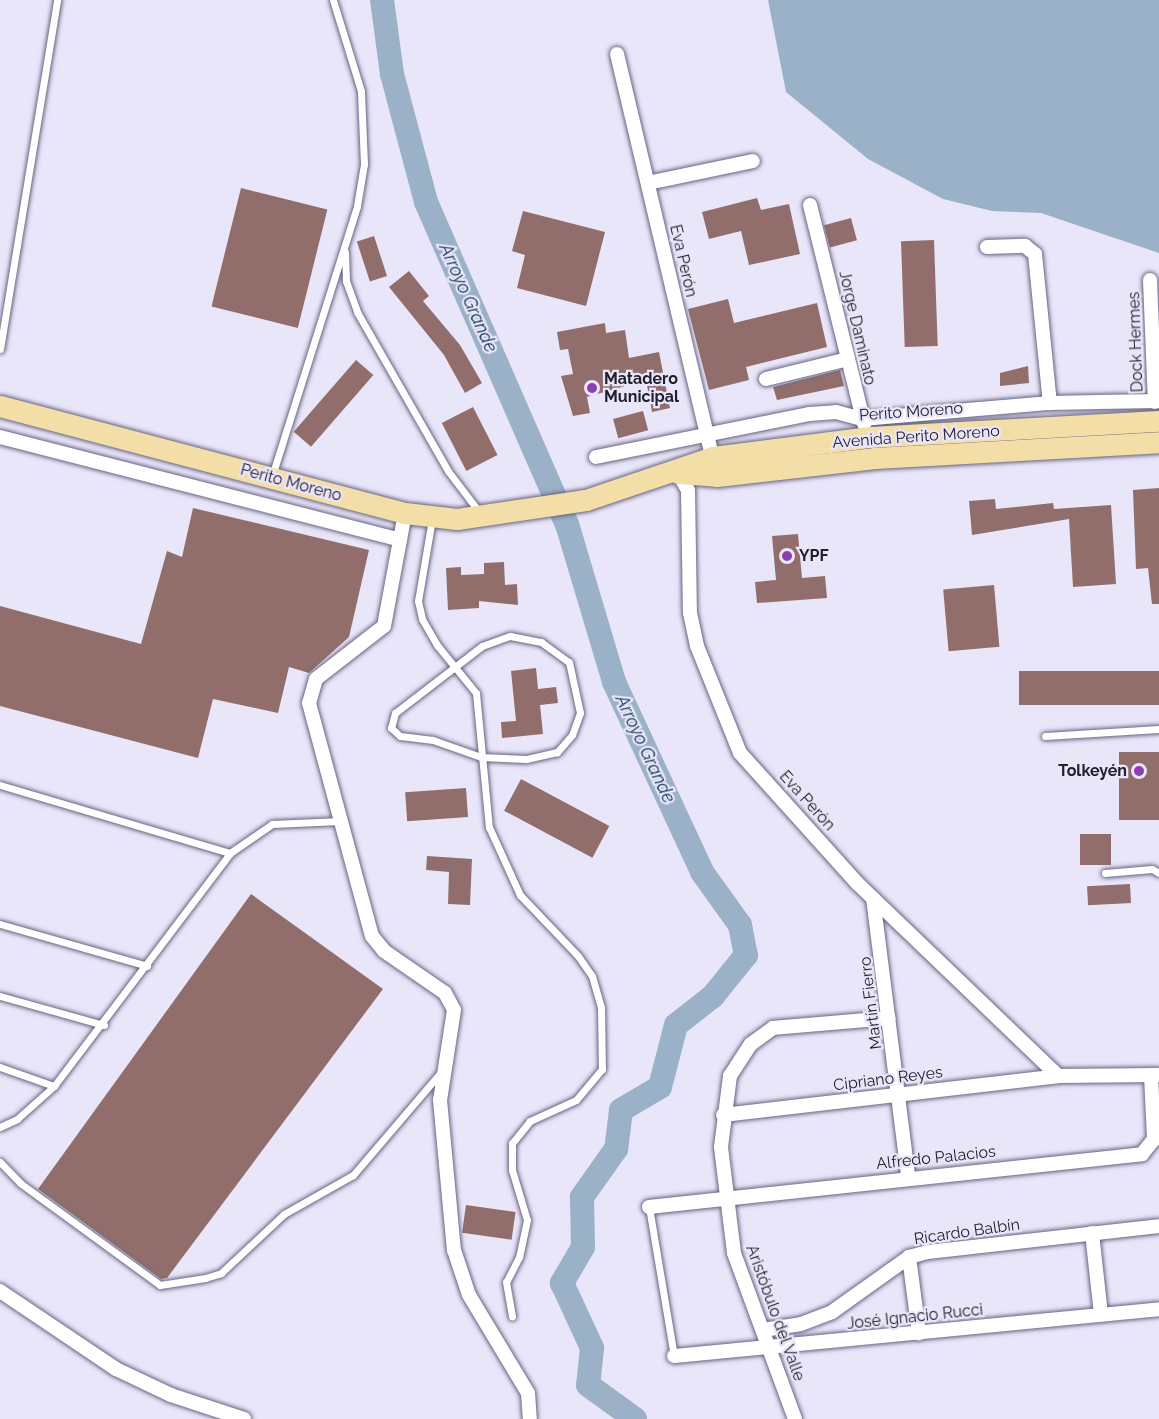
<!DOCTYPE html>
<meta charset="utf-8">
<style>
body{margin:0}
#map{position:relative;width:1159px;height:1419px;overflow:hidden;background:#e9e6fa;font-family:Raleway,sans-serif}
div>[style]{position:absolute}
.water>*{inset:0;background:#9ab1c7}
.river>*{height:24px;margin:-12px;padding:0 12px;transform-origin:12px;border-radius:12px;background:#9ab1c7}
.building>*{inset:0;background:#916e6c;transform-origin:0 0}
.roads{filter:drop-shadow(0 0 2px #686481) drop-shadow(0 0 2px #686481)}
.lane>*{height:7px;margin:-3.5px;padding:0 3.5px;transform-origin:3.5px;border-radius:3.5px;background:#fff}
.street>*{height:14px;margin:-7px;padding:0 7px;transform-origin:7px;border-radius:7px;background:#fff}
.primary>*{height:21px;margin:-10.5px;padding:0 10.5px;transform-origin:10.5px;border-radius:10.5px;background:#f4dea7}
.dots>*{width:16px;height:16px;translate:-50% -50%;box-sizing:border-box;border:3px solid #e9e6fa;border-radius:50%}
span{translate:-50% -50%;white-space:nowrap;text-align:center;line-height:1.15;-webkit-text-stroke:4.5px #e9e6fa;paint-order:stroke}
.street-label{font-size:16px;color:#22202c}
.poi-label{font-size:16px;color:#22202c;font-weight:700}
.left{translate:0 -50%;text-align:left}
.right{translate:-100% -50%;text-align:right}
.water-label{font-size:18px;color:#0a3352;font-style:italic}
</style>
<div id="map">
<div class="water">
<div style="clip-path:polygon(768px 0,1159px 0,1159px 253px,1041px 213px,992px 211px,943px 199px,868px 159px,786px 92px)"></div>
</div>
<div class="river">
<div style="left:382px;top:0;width:75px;rotate:82.3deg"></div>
<div style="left:392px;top:74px;width:132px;rotate:75.1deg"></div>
<div style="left:426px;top:202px;width:352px;rotate:66.4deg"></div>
<div style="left:567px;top:524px;width:165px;rotate:73.4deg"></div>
<div style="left:614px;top:682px;width:209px;rotate:65.1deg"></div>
<div style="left:702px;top:872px;width:65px;rotate:54.4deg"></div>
<div style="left:740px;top:925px;width:31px;rotate:79deg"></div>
<div style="left:746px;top:955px;width:53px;rotate:128.8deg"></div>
<div style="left:713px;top:996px;width:47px;rotate:141.9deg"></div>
<div style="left:676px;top:1025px;width:64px;rotate:104.5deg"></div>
<div style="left:660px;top:1087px;width:45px;rotate:149.5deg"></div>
<div style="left:621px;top:1110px;width:39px;rotate:97deg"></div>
<div style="left:616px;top:1149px;width:59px;rotate:125.3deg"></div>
<div style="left:582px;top:1197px;width:50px;rotate:88.9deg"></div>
<div style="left:583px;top:1247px;width:42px;rotate:120.3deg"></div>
<div style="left:562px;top:1283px;width:72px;rotate:65.2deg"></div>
<div style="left:592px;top:1348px;width:37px;rotate:96deg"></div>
<div style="left:588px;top:1385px;width:58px;rotate:35.9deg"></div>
</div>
<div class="building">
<div style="left:241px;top:188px;width:89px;height:122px;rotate:14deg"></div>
<div style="clip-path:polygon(757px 198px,761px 210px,789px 204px,800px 254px,749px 265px,741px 231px,709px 239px,702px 212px)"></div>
<div style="clip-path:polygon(523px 211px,605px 232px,586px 306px,517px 288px,525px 255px,512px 251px)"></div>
<div style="left:851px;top:218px;width:23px;height:28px;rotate:75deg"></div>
<div style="left:374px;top:236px;width:42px;height:18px;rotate:72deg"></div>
<div style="left:934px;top:240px;width:106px;height:33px;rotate:88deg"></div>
<div style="clip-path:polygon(409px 271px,429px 296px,423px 301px,460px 345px,482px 383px,465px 393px,444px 355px,389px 287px)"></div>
<div style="clip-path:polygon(728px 299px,734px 323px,817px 303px,827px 347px,746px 367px,749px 380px,709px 390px,688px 309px)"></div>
<div style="clip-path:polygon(605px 323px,606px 333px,625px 330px,629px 358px,659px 352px,670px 408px,652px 412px,646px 380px,587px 397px,590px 413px,573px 416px,561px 376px,573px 374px,568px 349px,560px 350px,557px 332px)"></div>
<div style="left:356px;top:360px;width:23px;height:95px;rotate:41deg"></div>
<div style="clip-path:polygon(1028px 366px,1029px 383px,1000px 386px,1000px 373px)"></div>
<div style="clip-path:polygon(840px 370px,844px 386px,777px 400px,773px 387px)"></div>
<div style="left:473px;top:407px;width:54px;height:35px;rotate:63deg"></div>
<div style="left:643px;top:411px;width:20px;height:31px;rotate:75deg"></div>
<div style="clip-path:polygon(1159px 488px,1159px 604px,1152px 604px,1148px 568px,1136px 569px,1133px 490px)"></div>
<div style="clip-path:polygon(995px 499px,996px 509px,1053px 503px,1054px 509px,1111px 505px,1116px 584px,1073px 587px,1069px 519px,972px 535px,969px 501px)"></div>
<div style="clip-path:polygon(193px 508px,369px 550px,349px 637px,309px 673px,289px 667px,278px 713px,213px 699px,198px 758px,0 706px,0 606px,141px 644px,167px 551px,182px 557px)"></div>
<div style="clip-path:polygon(798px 534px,802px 578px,825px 576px,827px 598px,757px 603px,755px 582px,776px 580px,772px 536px)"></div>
<div style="clip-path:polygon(504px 562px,505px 585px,517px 584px,518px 605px,479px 601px,479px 608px,448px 610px,446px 568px,461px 567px,461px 575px,484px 574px,484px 563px)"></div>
<div style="left:994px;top:585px;width:62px;height:51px;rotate:85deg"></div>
<div style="clip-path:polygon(536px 668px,538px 689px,556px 687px,558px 703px,540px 705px,543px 734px,502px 738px,501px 722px,516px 721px,511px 671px)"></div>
<div style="left:1159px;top:671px;width:34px;height:140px;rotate:90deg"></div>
<div style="left:1159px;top:752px;width:68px;height:40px;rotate:90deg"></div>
<div style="left:521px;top:779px;width:100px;height:36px;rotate:28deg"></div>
<div style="left:466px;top:788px;width:29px;height:61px;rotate:86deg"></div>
<div style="left:1080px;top:834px;width:31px;height:31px"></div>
<div style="clip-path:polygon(427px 856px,472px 859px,470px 905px,448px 904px,449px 872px,426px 870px)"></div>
<div style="left:1130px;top:884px;width:19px;height:43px;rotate:87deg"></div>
<div style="clip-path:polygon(251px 894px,383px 989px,167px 1278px,161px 1279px,38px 1189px)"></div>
<div style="left:466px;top:1205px;width:50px;height:28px;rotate:8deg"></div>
</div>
<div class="roads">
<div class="lane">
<div style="left:345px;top:252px;width:29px;rotate:88deg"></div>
<div style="left:346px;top:281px;width:33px;rotate:70deg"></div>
<div style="left:357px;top:312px;width:183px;rotate:60.2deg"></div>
<div style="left:448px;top:471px;width:53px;rotate:52.7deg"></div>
<div style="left:0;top:349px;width:354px;rotate:-80.7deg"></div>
<div style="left:272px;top:476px;width:283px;rotate:-72.5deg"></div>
<div style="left:357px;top:206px;width:43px;rotate:-80.5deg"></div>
<div style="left:364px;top:164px;width:73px;rotate:-92.4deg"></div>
<div style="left:361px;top:91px;width:95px;rotate:-107.1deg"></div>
<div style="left:432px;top:519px;width:83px;rotate:99.7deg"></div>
<div style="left:418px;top:601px;width:18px;rotate:77deg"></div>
<div style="left:422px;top:619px;width:30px;rotate:60deg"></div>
<div style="left:437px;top:645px;width:62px;rotate:50.9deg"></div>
<div style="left:476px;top:693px;width:135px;rotate:84.5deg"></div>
<div style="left:489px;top:827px;width:75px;rotate:65.5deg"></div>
<div style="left:520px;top:895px;width:84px;rotate:46.4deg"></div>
<div style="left:578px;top:956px;width:24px;rotate:55deg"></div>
<div style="left:592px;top:976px;width:33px;rotate:74deg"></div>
<div style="left:601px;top:1008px;width:61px;rotate:89.1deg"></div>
<div style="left:602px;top:1069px;width:40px;rotate:130deg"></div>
<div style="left:576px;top:1100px;width:51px;rotate:155.5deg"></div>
<div style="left:530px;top:1121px;width:28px;rotate:129deg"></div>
<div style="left:512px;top:1143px;width:27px;rotate:90deg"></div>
<div style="left:512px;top:1170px;width:52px;rotate:73.3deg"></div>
<div style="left:527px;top:1220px;width:38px;rotate:102deg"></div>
<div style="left:519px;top:1257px;width:28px;rotate:117deg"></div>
<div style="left:506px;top:1282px;width:35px;rotate:80deg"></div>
<div style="left:510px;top:636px;width:32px;rotate:11deg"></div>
<div style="left:541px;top:642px;width:34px;rotate:36deg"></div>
<div style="left:569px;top:662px;width:52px;rotate:77.8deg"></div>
<div style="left:580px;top:713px;width:23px;rotate:110deg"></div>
<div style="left:572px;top:735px;width:23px;rotate:131deg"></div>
<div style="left:557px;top:752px;width:32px;rotate:167deg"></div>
<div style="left:526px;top:759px;width:45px;rotate:-177.5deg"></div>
<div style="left:481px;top:757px;width:51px;rotate:-160.5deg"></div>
<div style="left:433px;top:740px;width:33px;rotate:-173deg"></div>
<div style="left:400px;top:736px;width:12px;rotate:-138deg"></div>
<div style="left:391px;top:728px;width:16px;rotate:-75deg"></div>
<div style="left:395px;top:713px;width:110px;rotate:-37.6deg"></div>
<div style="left:482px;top:646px;width:30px;rotate:-20deg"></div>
<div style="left:1045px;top:736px;width:114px;rotate:-3.5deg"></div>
<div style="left:0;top:785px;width:240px;rotate:16.5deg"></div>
<div style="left:1105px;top:873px;width:47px;rotate:-4.9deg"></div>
<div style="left:1152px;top:869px;width:8px;rotate:30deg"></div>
<div style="left:0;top:924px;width:153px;rotate:15.9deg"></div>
<div style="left:0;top:996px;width:108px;rotate:15.6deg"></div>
<div style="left:0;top:1067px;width:57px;rotate:19.4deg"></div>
<div style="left:0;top:1127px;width:19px;rotate:-25deg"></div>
<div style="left:17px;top:1119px;width:50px;rotate:-41.7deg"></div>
<div style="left:54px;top:1086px;width:292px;rotate:-52.9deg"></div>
<div style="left:230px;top:853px;width:51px;rotate:-34.6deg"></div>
<div style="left:272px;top:824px;width:68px;rotate:-2.5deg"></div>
<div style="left:0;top:1162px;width:29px;rotate:46deg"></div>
<div style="left:20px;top:1183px;width:173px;rotate:36.1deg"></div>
<div style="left:160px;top:1285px;width:46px;rotate:-8.8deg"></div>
<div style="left:205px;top:1278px;width:17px;rotate:-17deg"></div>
<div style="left:221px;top:1273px;width:86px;rotate:-43.1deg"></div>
<div style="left:284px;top:1214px;width:79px;rotate:-29.5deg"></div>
<div style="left:353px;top:1175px;width:135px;rotate:-49.5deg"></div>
<div style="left:649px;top:1207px;width:151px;rotate:80.5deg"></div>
</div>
<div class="street">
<div style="left:617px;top:54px;width:420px;rotate:76.7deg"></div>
<div style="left:648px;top:183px;width:107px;rotate:-11.8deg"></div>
<div style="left:810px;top:205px;width:226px;rotate:76.1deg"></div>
<div style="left:987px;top:247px;width:38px;rotate:-2deg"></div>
<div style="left:1025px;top:246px;width:13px;rotate:39deg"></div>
<div style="left:1035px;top:254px;width:150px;rotate:84.3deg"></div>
<div style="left:1150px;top:280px;width:122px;rotate:87.7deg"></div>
<div style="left:766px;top:379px;width:84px;rotate:-13.7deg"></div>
<div style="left:0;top:437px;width:413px;rotate:14.4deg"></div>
<div style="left:596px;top:457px;width:217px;rotate:-11.4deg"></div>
<div style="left:809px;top:414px;width:27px;rotate:-4deg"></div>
<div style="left:836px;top:412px;width:27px;rotate:15deg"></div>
<div style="left:862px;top:419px;width:189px;rotate:-4.9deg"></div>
<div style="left:1050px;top:403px;width:109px;rotate:-1.1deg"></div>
<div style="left:678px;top:473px;width:20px;rotate:60deg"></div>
<div style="left:688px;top:490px;width:123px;rotate:89.1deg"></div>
<div style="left:690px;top:613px;width:34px;rotate:78deg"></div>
<div style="left:697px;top:646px;width:115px;rotate:68.1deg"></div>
<div style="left:740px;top:753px;width:175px;rotate:48deg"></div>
<div style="left:857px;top:883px;width:279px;rotate:43.8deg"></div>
<div style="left:405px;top:513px;width:115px;rotate:100.5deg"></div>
<div style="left:384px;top:626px;width:86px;rotate:142.1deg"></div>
<div style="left:316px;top:679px;width:25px;rotate:106deg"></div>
<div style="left:309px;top:703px;width:241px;rotate:74.9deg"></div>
<div style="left:372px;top:936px;width:19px;rotate:51deg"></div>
<div style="left:384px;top:951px;width:74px;rotate:34.5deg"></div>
<div style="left:445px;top:993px;width:19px;rotate:62deg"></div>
<div style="left:454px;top:1010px;width:91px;rotate:98.8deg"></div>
<div style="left:440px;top:1100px;width:151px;rotate:84.7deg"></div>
<div style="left:454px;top:1250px;width:47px;rotate:71.6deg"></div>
<div style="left:469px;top:1295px;width:114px;rotate:59deg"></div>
<div style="left:528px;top:1393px;width:26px;rotate:86deg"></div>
<div style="left:873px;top:898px;width:281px;rotate:82.8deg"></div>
<div style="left:723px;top:1115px;width:337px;rotate:-6.6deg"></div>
<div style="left:1058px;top:1076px;width:101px;rotate:-0.6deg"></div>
<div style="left:649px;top:1207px;width:496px;rotate:-6.1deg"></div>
<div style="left:1142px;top:1154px;width:19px;rotate:-51deg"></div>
<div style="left:1154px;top:1139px;width:64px;rotate:-92.7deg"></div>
<div style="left:1092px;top:1233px;width:82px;rotate:83.7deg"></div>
<div style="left:909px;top:1257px;width:77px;rotate:82.5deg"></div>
<div style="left:0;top:1291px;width:140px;rotate:33.9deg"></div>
<div style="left:116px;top:1369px;width:61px;rotate:25.3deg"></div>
<div style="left:171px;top:1395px;width:77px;rotate:18.2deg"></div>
<div style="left:763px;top:1330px;width:38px;rotate:-9deg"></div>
<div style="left:801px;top:1324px;width:33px;rotate:-21deg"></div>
<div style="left:832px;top:1312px;width:95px;rotate:-35.5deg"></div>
<div style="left:909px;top:1257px;width:20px;rotate:-15deg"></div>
<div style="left:928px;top:1252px;width:232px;rotate:-6.4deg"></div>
<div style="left:674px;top:1356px;width:487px;rotate:-5.5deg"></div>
<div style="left:795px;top:1419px;width:177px;rotate:-110.2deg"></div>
<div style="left:734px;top:1253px;width:107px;rotate:-97deg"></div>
<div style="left:721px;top:1147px;width:72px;rotate:-82.8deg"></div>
<div style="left:730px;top:1076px;width:38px;rotate:-57deg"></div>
<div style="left:751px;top:1044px;width:27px;rotate:-36deg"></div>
<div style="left:773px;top:1028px;width:116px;rotate:-4.9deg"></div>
</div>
<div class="primary">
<div style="left:0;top:406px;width:419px;rotate:14.8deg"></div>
<div style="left:405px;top:513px;width:52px;rotate:6.6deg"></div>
<div style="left:457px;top:519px;width:130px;rotate:-8.4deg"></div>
<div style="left:586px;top:500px;width:134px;rotate:-18.7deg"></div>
<div style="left:713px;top:457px;width:158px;rotate:-7.3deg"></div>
<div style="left:870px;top:437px;width:289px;rotate:-3.2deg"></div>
<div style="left:678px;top:473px;width:39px;rotate:4deg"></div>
<div style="left:717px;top:476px;width:159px;rotate:-6.5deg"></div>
<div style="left:875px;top:458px;width:284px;rotate:-3.2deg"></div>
</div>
</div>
<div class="dots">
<div style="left:592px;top:388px;background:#8c3fb0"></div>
<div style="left:787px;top:556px;background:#8c3fb0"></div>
<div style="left:1139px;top:771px;background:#8c3fb0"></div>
</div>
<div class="street-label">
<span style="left:683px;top:261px;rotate:77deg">Eva Perón</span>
<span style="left:857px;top:328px;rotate:77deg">Jorge Daminato</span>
<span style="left:1136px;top:342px;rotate:-92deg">Dock Hermes</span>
<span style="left:911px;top:412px;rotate:-4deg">Perito Moreno</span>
<span style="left:916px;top:437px;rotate:-4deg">Avenida Perito Moreno</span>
<span style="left:291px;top:483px;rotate:15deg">Perito Moreno</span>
<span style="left:807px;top:801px;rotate:48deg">Eva Perón</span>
<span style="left:871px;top:1003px;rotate:-97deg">Martín Fierro</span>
<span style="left:888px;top:1079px;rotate:-7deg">Cipriano Reyes</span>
<span style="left:936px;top:1158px;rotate:-6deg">Alfredo Palacios</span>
<span style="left:967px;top:1232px;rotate:-8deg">Ricardo Balbín</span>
<span style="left:775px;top:1313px;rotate:70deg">Aristóbulo del Valle</span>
<span style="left:915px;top:1317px;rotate:-6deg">José Ignacio Rucci</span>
</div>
<div class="poi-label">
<span class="left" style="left:604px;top:388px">Matadero<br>Municipal</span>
<span class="left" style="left:799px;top:556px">YPF</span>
<span class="right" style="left:1127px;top:771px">Tolkeyén</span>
</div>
<div class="water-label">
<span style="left:468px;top:298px;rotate:66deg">Arroyo Grande</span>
<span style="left:645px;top:749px;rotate:65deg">Arroyo Grande</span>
</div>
</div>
